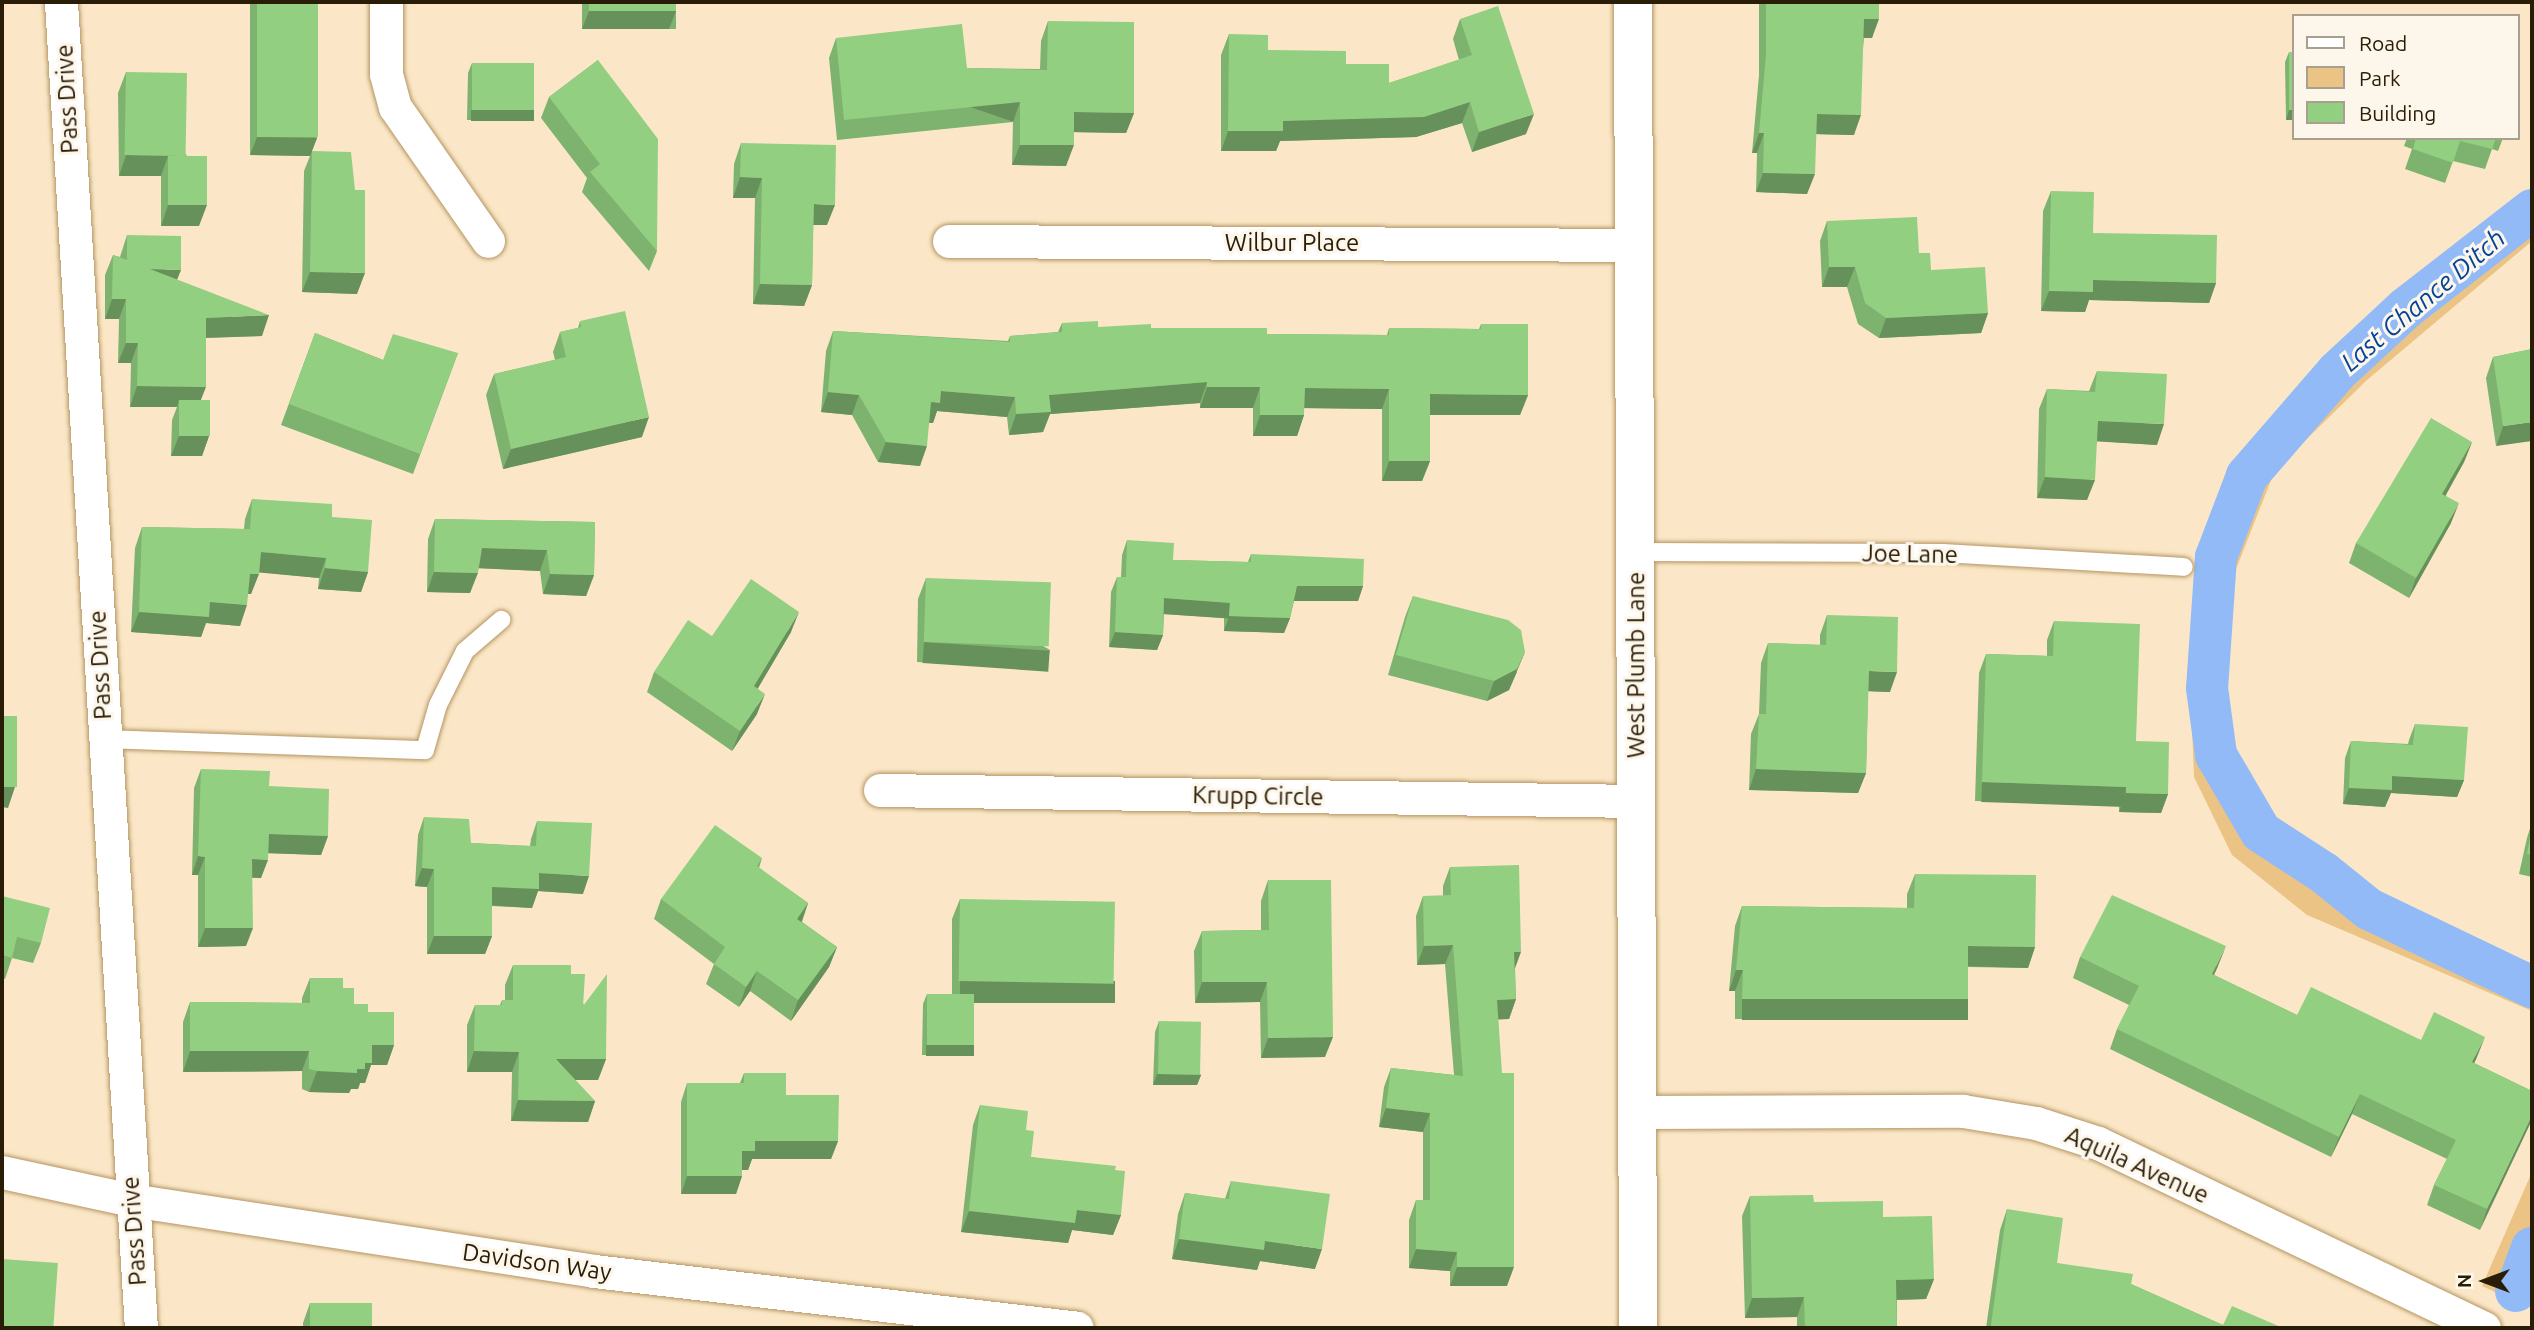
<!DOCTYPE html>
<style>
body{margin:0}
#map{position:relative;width:2534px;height:1330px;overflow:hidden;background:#fbe7c7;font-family:Ubuntu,sans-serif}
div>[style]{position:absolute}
.green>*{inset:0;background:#ebc485}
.canal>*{height:42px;margin:-21px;padding:0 21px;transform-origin:21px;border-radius:21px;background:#91baf7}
.roads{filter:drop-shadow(0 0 2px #b59562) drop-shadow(0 0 2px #b59562)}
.service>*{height:18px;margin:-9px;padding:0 9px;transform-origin:9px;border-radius:9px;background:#fff}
.minor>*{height:33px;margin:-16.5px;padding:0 16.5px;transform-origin:16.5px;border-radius:16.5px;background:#fff}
.secondary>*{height:38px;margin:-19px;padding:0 19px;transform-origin:19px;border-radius:19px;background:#fff}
.wall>*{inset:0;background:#7eb26f;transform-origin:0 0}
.shaded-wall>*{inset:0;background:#67915a;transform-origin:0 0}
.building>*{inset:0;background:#93cf81;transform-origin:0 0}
span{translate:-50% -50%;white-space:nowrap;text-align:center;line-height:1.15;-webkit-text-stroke:6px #fdf6eb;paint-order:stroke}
.street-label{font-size:24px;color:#2a1d08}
.water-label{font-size:26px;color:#03449b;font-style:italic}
.frame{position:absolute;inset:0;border:4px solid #2a1d08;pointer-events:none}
.legend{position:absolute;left:2292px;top:14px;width:228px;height:126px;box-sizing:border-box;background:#fdf6eb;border:2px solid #a99f90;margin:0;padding:9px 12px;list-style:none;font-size:21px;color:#2a1d08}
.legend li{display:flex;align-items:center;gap:14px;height:35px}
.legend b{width:35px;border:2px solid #a99f90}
.north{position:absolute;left:2450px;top:1246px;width:70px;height:70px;-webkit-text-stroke:5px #fdf6eb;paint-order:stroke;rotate:270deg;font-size:19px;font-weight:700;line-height:28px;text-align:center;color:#2a1d08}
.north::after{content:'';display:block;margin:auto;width:24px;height:32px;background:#2a1d08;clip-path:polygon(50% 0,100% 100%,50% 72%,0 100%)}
</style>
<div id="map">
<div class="green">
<div style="clip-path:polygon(2532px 187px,2532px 241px,2367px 380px,2275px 470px,2231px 582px,2218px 665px,2225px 750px,2269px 830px,2340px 880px,2435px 928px,2532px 964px,2532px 1011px,2307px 915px,2232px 855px,2194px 777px,2189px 651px,2203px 544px,2255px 440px,2346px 336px)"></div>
<div style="clip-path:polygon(2532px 1172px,2532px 1290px,2525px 1306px,2482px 1286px)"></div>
</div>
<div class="canal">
<div style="left:2532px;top:210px;width:161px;rotate:142.1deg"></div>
<div style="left:2405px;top:309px;width:93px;rotate:137.2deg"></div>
<div style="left:2337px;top:372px;width:138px;rotate:130.9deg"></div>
<div style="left:2247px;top:476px;width:87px;rotate:110.9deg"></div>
<div style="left:2216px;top:557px;width:131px;rotate:93.9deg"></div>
<div style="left:2207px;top:688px;width:68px;rotate:82.3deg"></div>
<div style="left:2216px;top:755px;width:89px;rotate:59.7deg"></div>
<div style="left:2261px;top:832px;width:75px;rotate:33.1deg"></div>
<div style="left:2324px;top:873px;width:58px;rotate:38.7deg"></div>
<div style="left:2369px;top:909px;width:181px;rotate:25.6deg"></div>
<div style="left:2516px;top:1291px;width:46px;rotate:-69.6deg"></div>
</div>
<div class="roads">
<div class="service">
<div style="left:1635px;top:552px;width:308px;rotate:0.2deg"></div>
<div style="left:1943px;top:553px;width:241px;rotate:3.3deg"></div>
<div style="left:105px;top:739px;width:320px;rotate:2deg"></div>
<div style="left:425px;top:750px;width:47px;rotate:-73.9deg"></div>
<div style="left:438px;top:705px;width:60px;rotate:-63.4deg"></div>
<div style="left:465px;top:651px;width:48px;rotate:-40.7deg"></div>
</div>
<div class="minor">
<div style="left:61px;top:2px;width:1328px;rotate:86.55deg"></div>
<div style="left:386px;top:2px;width:72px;rotate:90deg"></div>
<div style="left:386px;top:74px;width:34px;rotate:75deg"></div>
<div style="left:395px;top:107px;width:163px;rotate:55.2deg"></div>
<div style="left:949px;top:241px;width:686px;rotate:0.33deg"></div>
<div style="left:880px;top:790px;width:756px;rotate:0.83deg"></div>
<div style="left:1638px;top:1112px;width:325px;rotate:-0.2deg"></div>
<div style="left:1963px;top:1111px;width:74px;rotate:9.3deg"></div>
<div style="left:2036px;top:1123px;width:65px;rotate:17.9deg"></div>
<div style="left:2098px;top:1143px;width:428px;rotate:25.6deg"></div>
<div style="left:2px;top:1172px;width:132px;rotate:12.2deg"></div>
<div style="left:131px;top:1200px;width:468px;rotate:8.7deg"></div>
<div style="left:594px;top:1271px;width:486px;rotate:6.7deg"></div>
</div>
<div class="secondary">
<div style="left:1633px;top:2px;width:1326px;rotate:89.78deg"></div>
</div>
</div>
<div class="wall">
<div style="clip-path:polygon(250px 2px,318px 2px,317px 138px,312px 151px,357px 294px,302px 292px,304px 171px,310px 156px,250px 155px)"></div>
<div style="left:582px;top:2px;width:94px;height:27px"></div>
<div style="clip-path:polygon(1759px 2px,1879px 2px,1872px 38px,1864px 38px,1854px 135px,1816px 134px,1807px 194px,1756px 192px,1757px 153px,1752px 153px,1759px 75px)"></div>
<div style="clip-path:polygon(1460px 19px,1526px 134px,1472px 152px,1462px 123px,1416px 137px,1280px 141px,1276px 151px,1221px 151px,1221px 55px,1229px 34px,1268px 50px,1346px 64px,1389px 83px,1459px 60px,1453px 39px)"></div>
<div style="clip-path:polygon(1048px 21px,1134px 113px,1126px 133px,1074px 132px,1066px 166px,1012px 165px,1013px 122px,837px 140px,829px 58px,836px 38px,967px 68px,1040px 69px,1041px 41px)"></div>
<div style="clip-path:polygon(2289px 52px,2294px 120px,2286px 120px,2285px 62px)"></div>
<div style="clip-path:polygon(598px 60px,657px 251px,649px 271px,582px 192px,587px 178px,541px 118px,549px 97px)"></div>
<div style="clip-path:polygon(472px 63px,534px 110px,530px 120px,467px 120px,468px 73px)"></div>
<div style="clip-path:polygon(126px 72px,187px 156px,199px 226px,161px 226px,161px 176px,119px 176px,118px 93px)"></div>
<div style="clip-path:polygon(2407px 138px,2503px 138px,2498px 151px,2492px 149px,2485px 169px,2453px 161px,2445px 183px,2405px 169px,2412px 149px,2404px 146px)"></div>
<div style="clip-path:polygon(741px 143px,827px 225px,813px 225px,812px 285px,804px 306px,753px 304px,755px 198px,733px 198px,734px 164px)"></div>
<div style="clip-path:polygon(2051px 191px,2093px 233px,2216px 283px,2209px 303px,2089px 300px,2085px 312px,2041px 311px,2043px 211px)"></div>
<div style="clip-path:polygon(1827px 221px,1919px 253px,1931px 270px,1988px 313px,1981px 333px,1879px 338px,1858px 324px,1847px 287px,1822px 287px,1820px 241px)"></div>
<div style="clip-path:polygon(127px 235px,177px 280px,262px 336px,206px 338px,201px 400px,209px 436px,202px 456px,171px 456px,172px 420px,177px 407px,130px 407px,131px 363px,118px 363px,119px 319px,105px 319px,105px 275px,113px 255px,120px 257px)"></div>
<div style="clip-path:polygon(580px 321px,642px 437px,503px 469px,486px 395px,494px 374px,555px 360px,553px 352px,560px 332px,578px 328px)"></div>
<div style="clip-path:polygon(1062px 323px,1098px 327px,1151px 328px,1267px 334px,1387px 335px,1389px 328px,1479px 329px,1481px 324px,1528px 395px,1520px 415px,1430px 415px,1430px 461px,1422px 481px,1382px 481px,1382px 409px,1304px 408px,1304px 415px,1297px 436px,1253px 436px,1253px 408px,1200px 408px,1200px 403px,1050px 414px,1043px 432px,1009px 435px,1007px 417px,937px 411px,933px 423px,929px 423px,920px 466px,878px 462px,852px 415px,821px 412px,826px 351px,833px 331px,1008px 341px,1010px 336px,1058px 332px)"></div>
<div style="clip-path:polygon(315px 333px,383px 360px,458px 353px,413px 474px,281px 425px)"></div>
<div style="clip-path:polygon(2532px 349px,2496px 446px,2486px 378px,2493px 357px)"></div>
<div style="clip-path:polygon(2097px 371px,2157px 445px,2097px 441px,2087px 500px,2037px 498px,2039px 409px,2047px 389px,2089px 391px)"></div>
<div style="clip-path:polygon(2472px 442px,2464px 462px,2446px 495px,2451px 523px,2409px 598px,2349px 563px,2356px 543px)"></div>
<div style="clip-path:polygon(252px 499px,332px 517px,368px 572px,361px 592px,318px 589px,319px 578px,259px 572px,251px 594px,248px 594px,240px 626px,206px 623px,201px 637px,131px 632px,135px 548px,142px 527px,244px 529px,245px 519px)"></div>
<div style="clip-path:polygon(435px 519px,595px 522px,594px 575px,586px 596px,543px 594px,540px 571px,478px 568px,470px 593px,427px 592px,428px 539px)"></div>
<div style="clip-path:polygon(1127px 540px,1173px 560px,1248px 562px,1251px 554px,1363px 586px,1358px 601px,1294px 601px,1290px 618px,1284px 633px,1224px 631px,1224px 618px,1164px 614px,1163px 635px,1157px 650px,1109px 647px,1111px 592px,1117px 577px,1121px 577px,1122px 555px)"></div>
<div style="clip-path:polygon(926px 578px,1050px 650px,1043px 670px,917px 662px,918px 599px)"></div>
<div style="clip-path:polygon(1413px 596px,1517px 672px,1509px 690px,1487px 701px,1388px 675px,1405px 617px)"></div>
<div style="clip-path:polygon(1827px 615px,1890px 692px,1868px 691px,1866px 773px,1858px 793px,1749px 790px,1751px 734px,1759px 714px,1761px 663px,1768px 643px,1820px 645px,1820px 635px)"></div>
<div style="clip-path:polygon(2054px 621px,2136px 741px,2168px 794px,2161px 813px,2119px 812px,2119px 806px,1975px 801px,1979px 673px,1986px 654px,2047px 656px,2047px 640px)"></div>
<div style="clip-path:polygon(791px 632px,757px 689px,757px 714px,732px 751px,647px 692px,654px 672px,712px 636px)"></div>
<div style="clip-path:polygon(2415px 724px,2464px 780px,2457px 797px,2391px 793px,2385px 807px,2343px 804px,2345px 758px,2351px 741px,2408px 744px,2409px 740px)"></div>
<div style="clip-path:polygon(201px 769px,269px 786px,328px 836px,321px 855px,268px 853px,261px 878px,252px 878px,246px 946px,198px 947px,198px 875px,192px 875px,194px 788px)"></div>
<div style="clip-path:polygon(424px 817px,471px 843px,530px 846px,531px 839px,537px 821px,583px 894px,538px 891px,532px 908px,492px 906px,492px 936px,485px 954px,427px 954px,427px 887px,415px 886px,418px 835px)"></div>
<div style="clip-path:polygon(2532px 822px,2532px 877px,2519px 874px,2527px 838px)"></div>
<div style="clip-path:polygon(762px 858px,759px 868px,808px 903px,802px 922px,837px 947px,829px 967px,791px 1021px,750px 991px,739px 1007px,706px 984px,714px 964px,654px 919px,661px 899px)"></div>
<div style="clip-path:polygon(1450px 867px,1515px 969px,1516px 999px,1509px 1019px,1498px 1019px,1507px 1286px,1450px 1286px,1450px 1271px,1409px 1268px,1409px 1220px,1416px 1200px,1423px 1200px,1423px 1132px,1379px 1127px,1384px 1087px,1391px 1068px,1454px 1075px,1445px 964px,1417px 965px,1416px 916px,1423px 896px,1443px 896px,1443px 886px)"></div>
<div style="clip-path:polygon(1915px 874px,2035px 947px,2028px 968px,1968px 967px,1960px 1020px,1735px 1019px,1735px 991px,1729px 991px,1735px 926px,1742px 906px,1907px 908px,1907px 894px)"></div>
<div style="clip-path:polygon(1268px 880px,1325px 1057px,1261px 1058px,1260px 1002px,1195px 1003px,1194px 951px,1202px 931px,1261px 930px,1261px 901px)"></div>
<div style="clip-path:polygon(2px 896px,41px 943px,33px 963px,12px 958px,5px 979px,2px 978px)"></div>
<div style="clip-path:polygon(960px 899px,1108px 1002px,974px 1002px,974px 1045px,971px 1055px,922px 1055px,923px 1004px,927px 994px,952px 994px,952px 919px)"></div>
<div style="clip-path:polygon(2080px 957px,2218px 966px,2214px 975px,2297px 1015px,2421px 1040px,2477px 1057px,2474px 1063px,2532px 1091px,2480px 1230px,2427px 1205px,2434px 1185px,2447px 1159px,2352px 1114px,2331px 1157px,2110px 1049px,2117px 1029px,2129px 1005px,2073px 978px)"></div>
<div style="clip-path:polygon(513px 965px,571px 974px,606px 1059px,598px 1080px,575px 1080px,595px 1101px,588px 1122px,511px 1121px,512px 1072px,467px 1072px,467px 1025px,475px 1005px,500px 1005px,502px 1000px,505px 1000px,505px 985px)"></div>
<div style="clip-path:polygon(310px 978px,343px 988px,354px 1004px,368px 1012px,394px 1045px,387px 1065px,371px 1065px,365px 1083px,360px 1083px,358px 1089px,351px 1089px,349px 1093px,309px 1092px,302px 1089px,302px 1071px,183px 1072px,183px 1022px,190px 1002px,302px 1003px,302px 998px)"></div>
<div style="clip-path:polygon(1159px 1021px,1201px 1075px,1197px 1085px,1153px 1085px,1155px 1032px)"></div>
<div style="clip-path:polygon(744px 1073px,786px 1095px,838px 1141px,831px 1159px,752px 1159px,748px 1170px,742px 1170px,742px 1176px,736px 1194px,681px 1194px,681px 1102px,687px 1083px,740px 1083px)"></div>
<div style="clip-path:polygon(980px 1105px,1026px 1130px,1031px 1157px,1115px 1170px,1121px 1215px,1113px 1235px,1072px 1230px,1068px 1243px,961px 1232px,973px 1125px)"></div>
<div style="clip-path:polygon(1231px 1181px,1315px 1269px,1260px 1261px,1257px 1270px,1172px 1259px,1178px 1214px,1185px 1193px,1225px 1199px)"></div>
<div style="clip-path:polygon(1750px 1196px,1814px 1202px,1883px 1217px,1934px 1279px,1926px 1299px,1897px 1300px,1897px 1328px,1797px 1328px,1797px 1317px,1745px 1318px,1742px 1216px)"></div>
<div style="clip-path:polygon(2007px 1209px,2057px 1263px,2131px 1284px,2223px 1325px,2283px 1328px,1986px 1328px,2000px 1230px)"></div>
<div style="clip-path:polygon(310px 1303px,372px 1328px,303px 1328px,303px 1323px)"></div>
</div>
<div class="shaded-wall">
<div style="clip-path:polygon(589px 11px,676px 11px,669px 29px,582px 29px)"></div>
<div style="clip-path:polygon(1864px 19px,1879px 19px,1872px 38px,1857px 38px)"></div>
<div style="left:1020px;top:102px;width:21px;height:177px;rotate:109deg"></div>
<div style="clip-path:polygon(1470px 102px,1462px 123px,1416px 137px,1280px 141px,1276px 151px,1221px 151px,1228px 131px,1283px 121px)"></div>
<div style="left:471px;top:110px;width:63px;height:11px"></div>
<div style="clip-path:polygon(2289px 110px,2294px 110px,2294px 120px,2286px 120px)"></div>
<div style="clip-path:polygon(1074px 112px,1134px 113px,1126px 133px,1066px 132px)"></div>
<div style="clip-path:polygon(1534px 114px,1526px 134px,1472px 152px,1479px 132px)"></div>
<div style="clip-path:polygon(1817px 114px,1861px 115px,1854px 135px,1810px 134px)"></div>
<div style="clip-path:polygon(1759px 133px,1764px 133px,1757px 153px,1752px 153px)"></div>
<div style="clip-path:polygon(257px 137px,317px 138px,310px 156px,250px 155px)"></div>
<div style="clip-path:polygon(1020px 145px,1074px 145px,1066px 166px,1012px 165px)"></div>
<div style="clip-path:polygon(126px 155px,168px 156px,161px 176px,119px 176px)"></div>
<div style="clip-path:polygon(1763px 173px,1815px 174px,1807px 194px,1756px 192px)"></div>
<div style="clip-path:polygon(740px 177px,762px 178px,755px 198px,733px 198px)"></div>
<div style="clip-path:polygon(814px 204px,835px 205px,827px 225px,806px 225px)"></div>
<div style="clip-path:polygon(168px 205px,207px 205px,199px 226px,161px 226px)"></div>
<div style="clip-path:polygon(1829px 267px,1855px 267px,1847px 287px,1822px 287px)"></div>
<div style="clip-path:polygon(150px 269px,181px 270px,173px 290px)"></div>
<div style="clip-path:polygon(310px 272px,365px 273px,357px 294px,302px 292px)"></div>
<div style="clip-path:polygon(2093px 280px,2216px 283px,2209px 303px,2089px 300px,2085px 312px,2041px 311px,2049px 291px)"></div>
<div style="clip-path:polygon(760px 284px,812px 285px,804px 306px,753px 304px)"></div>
<div style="clip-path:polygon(112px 299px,126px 299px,119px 319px,105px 319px)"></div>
<div style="clip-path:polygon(1988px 313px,1981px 333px,1879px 338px,1886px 318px)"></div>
<div style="clip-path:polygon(269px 315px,262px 336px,198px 338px,206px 318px)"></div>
<div style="clip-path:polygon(126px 343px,138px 343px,131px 363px,118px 363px)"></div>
<div style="clip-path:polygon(1207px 382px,1200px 403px,1050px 414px,1043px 432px,1009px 435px,1016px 414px,1049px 395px)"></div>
<div style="clip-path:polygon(137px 386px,206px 387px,198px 407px,179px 400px,177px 407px,130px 407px)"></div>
<div style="clip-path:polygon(1207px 387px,1260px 387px,1253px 408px,1200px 408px)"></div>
<div style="clip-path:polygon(1305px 388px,1389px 389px,1382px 409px,1297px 408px)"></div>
<div style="clip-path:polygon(941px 391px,1015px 397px,1007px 417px,937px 411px,933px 423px,924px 422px,931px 402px)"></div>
<div style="clip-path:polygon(828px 392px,859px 395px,852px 415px,821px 412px)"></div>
<div style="clip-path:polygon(1430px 394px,1528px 395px,1520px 415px,1423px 415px)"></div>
<div style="clip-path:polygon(1260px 415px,1304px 415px,1297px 436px,1253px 436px)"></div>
<div style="clip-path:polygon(649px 417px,642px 437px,503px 469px,511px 449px)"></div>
<div style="clip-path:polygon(2098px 421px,2164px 424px,2157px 445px,2091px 441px)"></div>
<div style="clip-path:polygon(2532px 422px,2532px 441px,2496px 446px,2503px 426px)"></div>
<div style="clip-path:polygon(179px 436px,209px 436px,202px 456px,171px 456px)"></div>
<div style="clip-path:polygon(886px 442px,927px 446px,920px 466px,878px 462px)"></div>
<div style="clip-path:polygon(2472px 442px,2464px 462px,2435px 514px,2442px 494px)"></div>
<div style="clip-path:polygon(1389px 461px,1430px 461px,1422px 481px,1382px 481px)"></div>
<div style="clip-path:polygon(2045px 477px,2095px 480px,2087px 500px,2037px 498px)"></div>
<div style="clip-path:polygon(2459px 503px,2451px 523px,2409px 598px,2416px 578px)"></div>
<div style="clip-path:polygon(482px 548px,547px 550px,540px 571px,474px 568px)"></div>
<div style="clip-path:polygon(261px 552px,326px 558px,319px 578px,254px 572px)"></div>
<div style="clip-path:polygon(325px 568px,368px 572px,361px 592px,318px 589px)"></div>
<div style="clip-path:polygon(434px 572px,478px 573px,470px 593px,427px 592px)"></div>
<div style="clip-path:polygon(250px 574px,259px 574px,251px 594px,243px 594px)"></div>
<div style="clip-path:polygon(550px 574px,594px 575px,586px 596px,543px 594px)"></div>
<div style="clip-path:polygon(1297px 586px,1363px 586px,1358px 601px,1291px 601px)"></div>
<div style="left:1164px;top:598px;width:66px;height:16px;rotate:4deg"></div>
<div style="clip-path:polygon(210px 602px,247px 605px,240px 626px,206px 623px,201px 637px,131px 632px,139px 612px)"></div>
<div style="clip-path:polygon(799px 612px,791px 632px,747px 707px,754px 686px)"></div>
<div style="clip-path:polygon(1229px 616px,1290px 618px,1284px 633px,1224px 631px)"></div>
<div style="clip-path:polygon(1115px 632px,1163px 635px,1157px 650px,1109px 647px)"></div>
<div style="left:924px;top:642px;width:126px;height:21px;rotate:4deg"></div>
<div style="clip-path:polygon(1525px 652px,1509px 690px,1487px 701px,1494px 681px)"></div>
<div style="clip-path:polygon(1869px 671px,1897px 672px,1890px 692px,1862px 691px)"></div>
<div style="clip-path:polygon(765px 694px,757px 714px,732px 751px,740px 731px)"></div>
<div style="clip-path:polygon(1756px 769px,1866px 773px,1858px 793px,1749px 790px)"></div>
<div style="clip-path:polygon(2392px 776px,2464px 780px,2457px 797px,2391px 793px,2385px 807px,2343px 804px,2349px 788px)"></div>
<div style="left:1982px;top:782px;width:144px;height:20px;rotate:2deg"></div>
<div style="clip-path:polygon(2px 787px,15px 787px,8px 808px,2px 807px)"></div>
<div style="clip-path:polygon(2126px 793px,2168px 794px,2161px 813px,2119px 812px)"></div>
<div style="clip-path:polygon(269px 834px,328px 836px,321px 855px,262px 853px)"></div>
<div style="clip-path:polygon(198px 856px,205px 857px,198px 875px,192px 875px)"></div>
<div style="clip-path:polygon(252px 859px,268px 860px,261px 878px,245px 877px)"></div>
<div style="clip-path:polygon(422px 868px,434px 869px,427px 887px,415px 886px)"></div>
<div style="clip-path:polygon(539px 873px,589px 876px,583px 894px,538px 891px,532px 908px,486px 905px,492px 887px)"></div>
<div style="clip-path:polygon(808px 903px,801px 923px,797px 919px)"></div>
<div style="clip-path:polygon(205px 928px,253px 928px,246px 946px,198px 947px)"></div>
<div style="clip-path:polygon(434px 936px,492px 936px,485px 954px,427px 954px)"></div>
<div style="clip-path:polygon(1453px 945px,1445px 964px,1417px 965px,1424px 946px)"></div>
<div style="clip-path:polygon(1968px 946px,2035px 947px,2028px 968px,1961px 966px)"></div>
<div style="clip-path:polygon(2226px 946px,2218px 966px,2205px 994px,2212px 974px)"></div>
<div style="clip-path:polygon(837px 947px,829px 967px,791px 1021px,798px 1000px)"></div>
<div style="clip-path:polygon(1514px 952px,1521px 952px,1514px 971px)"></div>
<div style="clip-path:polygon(1736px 970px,1743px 970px,1735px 991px,1729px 991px)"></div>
<div style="clip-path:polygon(757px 971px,750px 991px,739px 1007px,746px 987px)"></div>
<div style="left:960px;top:981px;width:155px;height:22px"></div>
<div style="clip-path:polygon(1202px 982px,1267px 982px,1260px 1002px,1195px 1003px)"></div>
<div style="clip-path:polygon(1516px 999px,1509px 1019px,1490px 1020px,1497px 1000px)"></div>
<div style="left:1742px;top:999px;width:226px;height:21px"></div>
<div style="clip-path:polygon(1333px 1037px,1325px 1057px,1261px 1058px,1268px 1038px)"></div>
<div style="clip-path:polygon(2485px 1037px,2477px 1057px,2465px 1083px,2472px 1062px)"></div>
<div style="clip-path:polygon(372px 1045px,394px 1045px,387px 1065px,371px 1065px,365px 1083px,360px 1083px,358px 1089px,351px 1089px,349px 1093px,309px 1092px,317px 1071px,357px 1069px)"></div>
<div style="left:926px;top:1045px;width:48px;height:11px"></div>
<div style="clip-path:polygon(190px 1051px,309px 1051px,302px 1071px,183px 1072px)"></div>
<div style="clip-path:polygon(474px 1051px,519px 1052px,512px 1072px,467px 1072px)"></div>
<div style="clip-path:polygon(556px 1059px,606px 1059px,598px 1080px,549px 1080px)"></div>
<div style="clip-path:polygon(1157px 1074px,1201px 1075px,1197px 1085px,1153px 1085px)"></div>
<div style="clip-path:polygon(2360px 1094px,2352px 1114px,2331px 1157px,2339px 1137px)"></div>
<div style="clip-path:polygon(518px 1100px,595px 1101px,588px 1122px,511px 1121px)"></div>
<div style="clip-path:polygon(1386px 1108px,1430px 1113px,1423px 1132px,1379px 1127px)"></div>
<div style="clip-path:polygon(2532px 1115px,2532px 1120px,2480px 1230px,2487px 1209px)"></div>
<div style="clip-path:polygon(755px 1141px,838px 1141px,831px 1159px,752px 1159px,748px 1170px,736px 1170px,742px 1151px)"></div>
<div style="clip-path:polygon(687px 1176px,742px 1176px,736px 1194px,681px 1194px)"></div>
<div style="clip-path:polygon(1077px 1210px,1121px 1215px,1113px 1235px,1072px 1230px,1068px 1243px,961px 1232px,969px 1211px)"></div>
<div style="clip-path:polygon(1179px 1239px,1265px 1241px,1322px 1249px,1315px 1269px,1260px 1261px,1257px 1270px,1172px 1259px)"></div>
<div style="clip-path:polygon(1416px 1249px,1457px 1252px,1450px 1271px,1409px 1268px)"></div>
<div style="clip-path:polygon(1457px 1267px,1514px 1267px,1507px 1286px,1450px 1286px)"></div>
<div style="clip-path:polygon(1934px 1279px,1926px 1299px,1889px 1300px,1896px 1280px)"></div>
<div style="clip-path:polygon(1804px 1297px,1797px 1317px,1745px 1318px,1752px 1298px)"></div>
</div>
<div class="building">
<div style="left:257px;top:2px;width:61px;height:135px"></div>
<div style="left:589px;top:2px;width:87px;height:9px"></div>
<div style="clip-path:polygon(1766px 2px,1879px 2px,1879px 19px,1864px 19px,1861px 115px,1817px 114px,1815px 174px,1763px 173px,1764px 133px,1759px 133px,1766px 55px)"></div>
<div style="clip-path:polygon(1498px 6px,1534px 114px,1479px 132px,1470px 102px,1424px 117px,1283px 121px,1283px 131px,1228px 131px,1229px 34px,1268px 35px,1268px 50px,1346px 51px,1346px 64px,1389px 64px,1389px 83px,1472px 55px,1460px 19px)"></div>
<div style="clip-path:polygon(1048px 21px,1134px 22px,1134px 113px,1074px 112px,1074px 145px,1020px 145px,1020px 102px,844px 120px,836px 38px,962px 24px,967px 68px,1047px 70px)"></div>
<div style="left:2289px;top:52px;width:5px;height:58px"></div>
<div style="clip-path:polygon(598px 60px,658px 139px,657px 251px,590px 172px,600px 164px,549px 97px)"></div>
<div style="left:472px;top:63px;width:62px;height:47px"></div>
<div style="left:126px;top:72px;width:61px;height:83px;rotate:1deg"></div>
<div style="clip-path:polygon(2416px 138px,2496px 138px,2492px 149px,2460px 141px,2453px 163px,2413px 149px)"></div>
<div style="clip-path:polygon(741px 143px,836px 145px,835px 205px,814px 204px,812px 285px,760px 284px,762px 178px,740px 177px)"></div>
<div style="clip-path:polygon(312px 151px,351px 152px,355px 190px,365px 190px,365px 273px,310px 272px)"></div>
<div style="left:168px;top:156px;width:39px;height:49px"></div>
<div style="clip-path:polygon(2051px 191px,2094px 192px,2093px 233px,2217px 235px,2216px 283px,2093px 280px,2093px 292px,2049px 291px)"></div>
<div style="clip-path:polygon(1917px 217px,1919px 253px,1930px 253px,1931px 270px,1985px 267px,1988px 313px,1886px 318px,1865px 303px,1855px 267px,1829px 267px,1827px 221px)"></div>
<div style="clip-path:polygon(127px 235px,181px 236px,181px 270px,150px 269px,269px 315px,206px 318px,206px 387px,137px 386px,138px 343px,126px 343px,126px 299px,112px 299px,113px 255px,127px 260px)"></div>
<div style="clip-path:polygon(625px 311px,649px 417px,511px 449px,494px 374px,566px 357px,560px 332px,581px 327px,580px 321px)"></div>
<div style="clip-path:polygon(1098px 321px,1098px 327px,1151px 324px,1151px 328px,1267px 328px,1267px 334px,1389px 335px,1389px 328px,1481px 329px,1481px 324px,1528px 324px,1528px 395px,1430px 394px,1430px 461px,1389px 461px,1389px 389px,1305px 388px,1304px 415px,1260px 415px,1260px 387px,1207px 387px,1207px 382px,1049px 395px,1051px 412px,1016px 414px,1015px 397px,941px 391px,940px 403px,931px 402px,927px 446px,886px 442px,859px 395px,828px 392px,833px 331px,1010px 342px,1010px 336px,1062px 332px,1062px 323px)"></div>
<div style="clip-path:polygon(315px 333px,383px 360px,393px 334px,458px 353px,420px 454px,289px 404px)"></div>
<div style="clip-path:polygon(2532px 349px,2532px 422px,2503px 426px,2493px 357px)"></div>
<div style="clip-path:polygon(2097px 371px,2167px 374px,2164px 424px,2098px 421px,2095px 480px,2045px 477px,2047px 389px,2095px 392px)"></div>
<div style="left:179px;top:400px;width:31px;height:36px"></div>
<div style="clip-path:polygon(2431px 418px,2472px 442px,2442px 494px,2459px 503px,2416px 578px,2356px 543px)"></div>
<div style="clip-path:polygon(252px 499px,332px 504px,332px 517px,372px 520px,368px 572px,325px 568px,326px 558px,261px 552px,259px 574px,250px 574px,247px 605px,210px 602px,209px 617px,139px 612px,142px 527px,250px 529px)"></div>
<div style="clip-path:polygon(435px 519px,595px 522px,594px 575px,550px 574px,547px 550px,482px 548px,478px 573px,434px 572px)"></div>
<div style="clip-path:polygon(1127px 540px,1174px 543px,1173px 560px,1251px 562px,1251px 554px,1364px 559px,1363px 586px,1297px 586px,1290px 618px,1229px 616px,1230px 603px,1164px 598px,1163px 635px,1115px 632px,1117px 577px,1126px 577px)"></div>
<div style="left:926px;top:578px;width:125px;height:64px;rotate:2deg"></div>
<div style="clip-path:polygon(751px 579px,799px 612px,754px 686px,765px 694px,740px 731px,654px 672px,688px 620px,712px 636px)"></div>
<div style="clip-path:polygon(1413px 596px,1508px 620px,1521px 630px,1525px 652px,1517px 669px,1494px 681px,1396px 655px)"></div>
<div style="clip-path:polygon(1827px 615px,1898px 617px,1897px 672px,1869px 671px,1866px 773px,1756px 769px,1759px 714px,1766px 714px,1768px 643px,1826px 645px)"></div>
<div style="clip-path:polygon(2054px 621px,2140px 624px,2136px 741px,2169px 742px,2168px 794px,2126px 793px,2126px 787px,1982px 782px,1986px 654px,2053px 656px)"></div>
<div style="left:2px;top:716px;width:15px;height:71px"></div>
<div style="clip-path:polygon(2415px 724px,2468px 727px,2464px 780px,2392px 776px,2392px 790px,2349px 788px,2351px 741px,2413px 745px)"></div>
<div style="clip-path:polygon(201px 769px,270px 771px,269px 786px,329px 789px,328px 836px,269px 834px,268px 860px,252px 859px,253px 928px,205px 928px,205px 857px,198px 856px)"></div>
<div style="clip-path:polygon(424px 817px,469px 819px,471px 843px,503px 845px,536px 846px,537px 821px,592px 823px,589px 876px,539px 873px,539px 889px,492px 887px,492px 936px,434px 936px,434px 869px,422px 868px)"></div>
<div style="clip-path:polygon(715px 825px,762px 858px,757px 866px,808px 903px,797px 919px,837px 947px,798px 1000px,757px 971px,746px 987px,714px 964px,725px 947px,661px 899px)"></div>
<div style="clip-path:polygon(2532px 827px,2532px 855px,2527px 854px)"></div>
<div style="clip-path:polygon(1519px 865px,1521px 952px,1514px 952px,1516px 999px,1497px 1000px,1502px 1073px,1514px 1073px,1514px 1267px,1457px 1267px,1457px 1252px,1416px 1249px,1416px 1200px,1430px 1200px,1430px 1113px,1386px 1108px,1391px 1068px,1463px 1076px,1453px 945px,1424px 946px,1423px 896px,1451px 895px,1450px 867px)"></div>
<div style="clip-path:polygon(1915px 874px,2036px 875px,2035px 947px,1968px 946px,1968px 999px,1742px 999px,1743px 970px,1736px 970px,1742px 906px,1914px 908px)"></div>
<div style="clip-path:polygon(1268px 880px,1331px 880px,1333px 1037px,1268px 1038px,1267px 982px,1202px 982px,1202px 931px,1269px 930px)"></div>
<div style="clip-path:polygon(2112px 895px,2226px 946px,2212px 974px,2297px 1015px,2311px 987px,2421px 1040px,2434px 1012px,2485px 1037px,2472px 1062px,2532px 1091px,2532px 1115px,2487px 1209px,2434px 1185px,2456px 1140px,2360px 1094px,2339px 1137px,2117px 1029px,2139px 986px,2080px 957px)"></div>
<div style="clip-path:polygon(2px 896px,50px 908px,41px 943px,17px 937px,12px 958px,2px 955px)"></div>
<div style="left:960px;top:899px;width:155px;height:82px;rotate:1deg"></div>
<div style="clip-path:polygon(513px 965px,571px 965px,571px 974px,585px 974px,583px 1006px,607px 974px,606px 1059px,556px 1059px,595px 1101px,518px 1100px,519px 1052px,474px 1051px,475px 1005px,502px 1005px,502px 1000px,513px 1000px)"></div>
<div style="clip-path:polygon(310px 978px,343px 978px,343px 988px,354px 988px,354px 1004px,368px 1004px,368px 1012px,394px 1012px,394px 1045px,372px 1045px,372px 1063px,365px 1063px,365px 1069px,357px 1069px,357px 1073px,317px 1071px,309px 1069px,309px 1051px,190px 1051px,190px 1002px,310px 1003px)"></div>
<div style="left:927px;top:994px;width:47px;height:51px"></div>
<div style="left:1159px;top:1021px;width:42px;height:53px;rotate:1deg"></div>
<div style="clip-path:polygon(744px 1073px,786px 1073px,786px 1095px,839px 1095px,838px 1141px,755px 1141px,755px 1151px,742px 1151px,742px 1176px,687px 1176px,687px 1083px,744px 1083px)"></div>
<div style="clip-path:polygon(980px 1105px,1028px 1111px,1026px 1130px,1034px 1131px,1031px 1157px,1116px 1166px,1115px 1170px,1125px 1171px,1121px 1215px,1077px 1210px,1075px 1223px,969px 1211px)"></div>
<div style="clip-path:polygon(1231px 1181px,1330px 1194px,1322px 1249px,1265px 1241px,1264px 1250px,1179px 1239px,1185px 1193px,1229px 1199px)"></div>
<div style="clip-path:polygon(1813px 1195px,1814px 1202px,1883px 1201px,1883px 1217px,1932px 1216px,1934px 1279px,1896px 1280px,1897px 1328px,1805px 1328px,1804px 1297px,1752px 1298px,1750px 1196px)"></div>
<div style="clip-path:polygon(2007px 1209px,2063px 1218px,2057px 1263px,2133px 1274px,2131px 1284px,2223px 1325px,2232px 1306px,2283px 1328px,1992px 1328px,1991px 1325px)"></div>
<div style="left:2px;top:1259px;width:56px;height:69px;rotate:4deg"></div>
<div style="left:310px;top:1303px;width:62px;height:25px"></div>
</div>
<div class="street-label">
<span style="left:67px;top:99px;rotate:-93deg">Pass Drive</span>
<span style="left:1292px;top:243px">Wilbur Place</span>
<span style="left:1910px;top:554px;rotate:1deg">Joe Lane</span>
<span style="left:100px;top:665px;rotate:-93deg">Pass Drive</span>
<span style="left:1636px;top:665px;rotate:-90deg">West Plumb Lane</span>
<span style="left:1258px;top:796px;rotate:1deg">Krupp Circle</span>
<span style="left:2137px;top:1165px;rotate:24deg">Aquila Avenue</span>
<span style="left:134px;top:1231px;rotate:-94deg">Pass Drive</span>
<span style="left:537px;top:1262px;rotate:8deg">Davidson Way</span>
</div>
<div class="water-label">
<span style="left:2423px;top:300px;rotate:-40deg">Last Chance Ditch</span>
</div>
<div class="frame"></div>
<ul class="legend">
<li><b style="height:9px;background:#fff"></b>Road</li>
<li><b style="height:19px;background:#ebc485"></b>Park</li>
<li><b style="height:19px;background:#93cf81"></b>Building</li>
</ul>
<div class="north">N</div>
</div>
